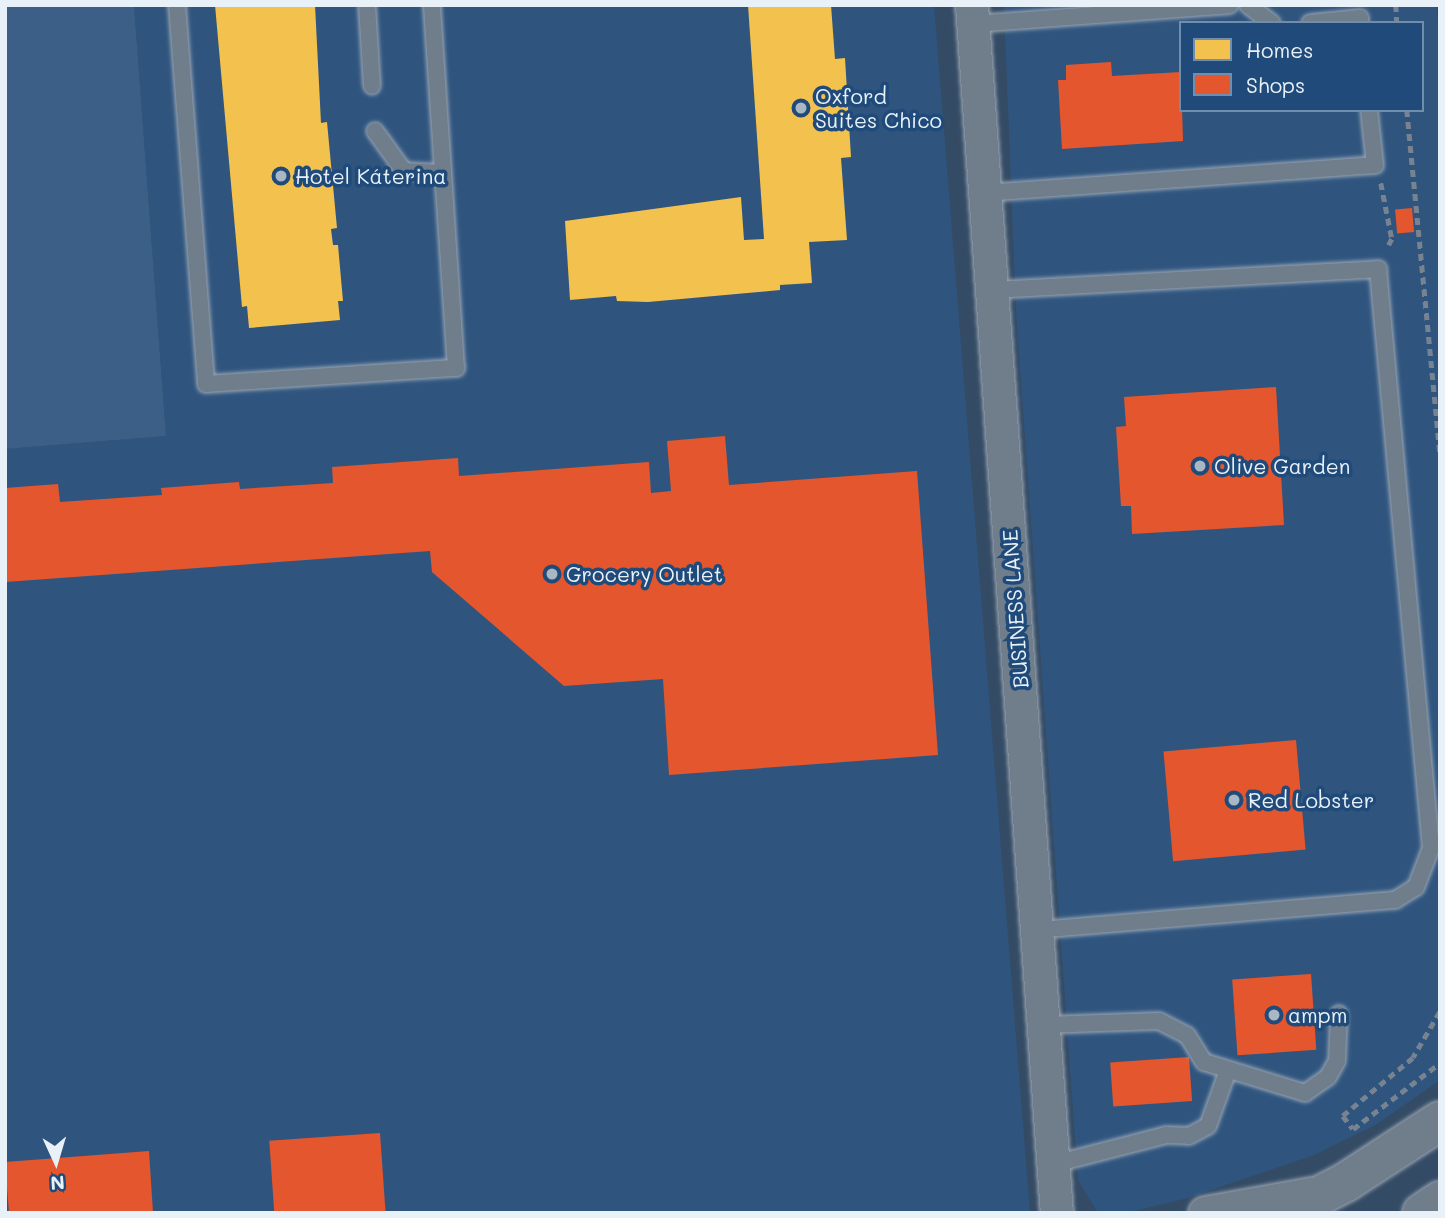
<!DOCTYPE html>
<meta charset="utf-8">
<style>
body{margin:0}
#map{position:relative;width:1445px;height:1218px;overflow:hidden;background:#344b65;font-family:Mali,sans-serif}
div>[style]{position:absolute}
.built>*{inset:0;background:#2f557f}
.green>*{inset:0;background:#3b5f87}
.homes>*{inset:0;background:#f2c14e}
.shops>*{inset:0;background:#e4572e;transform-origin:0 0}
.path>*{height:4.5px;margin-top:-2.25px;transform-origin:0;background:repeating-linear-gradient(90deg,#778390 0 7px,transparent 0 12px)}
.roads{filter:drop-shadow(0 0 2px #9aa6b3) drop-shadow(0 0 2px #9aa6b3)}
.service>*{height:16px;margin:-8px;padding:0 8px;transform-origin:8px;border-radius:8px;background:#707e8c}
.minor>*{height:32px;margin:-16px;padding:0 16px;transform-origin:16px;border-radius:16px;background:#707e8c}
.tertiary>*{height:38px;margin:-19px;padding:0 19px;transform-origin:19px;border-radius:19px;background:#707e8c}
.dots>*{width:19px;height:19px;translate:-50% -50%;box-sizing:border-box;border:4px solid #1f4a7a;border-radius:50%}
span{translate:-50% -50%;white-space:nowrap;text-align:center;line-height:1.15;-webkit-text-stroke:7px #1f4a7a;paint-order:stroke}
.poi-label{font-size:21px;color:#e8f1f8}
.left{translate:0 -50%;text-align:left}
.street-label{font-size:21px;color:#e8f1f8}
.frame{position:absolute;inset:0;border:7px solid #e8f1f8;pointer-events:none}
.legend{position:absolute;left:1179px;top:21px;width:245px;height:91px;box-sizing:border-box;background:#1f4a7a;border:2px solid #6f8dac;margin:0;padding:9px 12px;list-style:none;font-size:21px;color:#e8f1f8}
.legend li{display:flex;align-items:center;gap:14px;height:35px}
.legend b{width:35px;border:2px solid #6f8dac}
.north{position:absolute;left:21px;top:1127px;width:70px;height:70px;-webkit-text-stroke:5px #1f4a7a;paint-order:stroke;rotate:176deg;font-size:19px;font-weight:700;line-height:28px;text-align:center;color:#e8f1f8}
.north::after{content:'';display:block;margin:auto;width:24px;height:32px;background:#e8f1f8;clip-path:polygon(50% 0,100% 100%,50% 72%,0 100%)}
</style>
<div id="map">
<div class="built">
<div style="clip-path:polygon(134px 5px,934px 5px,1030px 1213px,5px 1213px,5px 449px,166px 436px)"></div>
<div style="clip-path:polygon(evenodd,1004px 5px,1436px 5px,1440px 37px,1440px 1080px,1377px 1124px,1314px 1155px,1188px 1198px,1126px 1213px,1098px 1213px,1078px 1180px,1016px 311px,1004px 5px,1181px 23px,1422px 23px,1422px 110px,1181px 110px,1181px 23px)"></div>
</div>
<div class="green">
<div style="clip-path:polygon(5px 5px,134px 5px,166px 436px,5px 449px)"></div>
</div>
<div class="homes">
<div style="clip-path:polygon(215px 5px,315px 5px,321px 123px,327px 122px,337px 228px,331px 229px,333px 245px,338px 245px,343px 301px,338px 301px,340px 320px,249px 328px,247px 306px,242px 307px)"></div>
<div style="clip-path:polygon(748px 5px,831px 5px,835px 59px,845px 58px,851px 157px,841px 158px,847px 240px,809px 242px,812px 283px,780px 285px,780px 290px,648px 302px,617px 301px,616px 296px,570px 300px,565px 221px,741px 197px,744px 240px,764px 239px)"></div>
</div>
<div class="shops">
<div style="clip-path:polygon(1111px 62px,1112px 76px,1181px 72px,1183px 141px,1062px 149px,1058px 80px,1066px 80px,1066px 65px)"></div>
<div style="left:1412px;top:208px;width:24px;height:17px;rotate:85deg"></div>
<div style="clip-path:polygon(1276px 387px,1284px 525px,1132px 534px,1131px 506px,1121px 506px,1116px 427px,1126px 426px,1124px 397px)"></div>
<div style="clip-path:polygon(725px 436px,729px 485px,917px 471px,938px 755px,669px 775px,663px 679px,564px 686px,432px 572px,430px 551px,5px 582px,5px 488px,58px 484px,60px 502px,162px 495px,161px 488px,239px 482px,240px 489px,333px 483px,332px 467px,458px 458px,459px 476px,649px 462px,651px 493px,671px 491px,667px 441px)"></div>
<div style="left:1296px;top:740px;width:110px;height:133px;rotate:85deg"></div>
<div style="left:1311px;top:974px;width:76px;height:79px;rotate:86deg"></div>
<div style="left:1189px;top:1057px;width:44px;height:79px;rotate:86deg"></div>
<div style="left:380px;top:1133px;width:80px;height:111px;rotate:86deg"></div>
<div style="clip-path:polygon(149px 1151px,153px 1213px,9px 1213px,5px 1162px)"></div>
</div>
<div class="path">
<div style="left:1396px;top:5px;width:18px;rotate:87deg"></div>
<div style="left:1407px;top:110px;width:343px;rotate:84.5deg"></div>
<div style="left:1381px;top:183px;width:57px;rotate:78.9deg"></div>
<div style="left:1392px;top:239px;width:11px;rotate:117deg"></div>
<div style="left:1440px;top:1012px;width:53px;rotate:120.4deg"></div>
<div style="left:1413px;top:1058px;width:91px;rotate:140.4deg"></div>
<div style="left:1343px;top:1116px;width:16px;rotate:52deg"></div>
<div style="left:1353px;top:1129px;width:109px;rotate:-37.2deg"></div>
</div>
<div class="roads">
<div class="service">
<div style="left:177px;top:5px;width:380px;rotate:85.6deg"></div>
<div style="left:206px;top:384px;width:251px;rotate:-3.7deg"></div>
<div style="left:456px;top:368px;width:364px;rotate:-93.8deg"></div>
<div style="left:367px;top:5px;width:81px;rotate:86.5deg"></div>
<div style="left:1248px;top:5px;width:30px;rotate:37deg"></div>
<div style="left:1310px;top:23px;width:50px;rotate:-5.7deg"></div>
<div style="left:1360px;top:18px;width:5px;rotate:90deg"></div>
<div style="left:973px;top:24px;width:257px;rotate:-4.2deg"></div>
<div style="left:375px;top:131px;width:49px;rotate:54.1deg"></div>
<div style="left:404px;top:171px;width:39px;rotate:3deg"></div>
<div style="left:985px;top:193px;width:391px;rotate:-4.1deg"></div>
<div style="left:1375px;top:165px;width:55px;rotate:-96.2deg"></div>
<div style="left:992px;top:290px;width:387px;rotate:-3.1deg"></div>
<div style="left:1378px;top:269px;width:581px;rotate:84.77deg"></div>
<div style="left:1431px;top:848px;width:42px;rotate:111deg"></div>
<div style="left:1416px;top:887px;width:25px;rotate:148deg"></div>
<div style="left:1395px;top:900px;width:358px;rotate:175.2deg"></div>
<div style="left:1044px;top:1025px;width:115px;rotate:-2deg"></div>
<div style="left:1159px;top:1021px;width:31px;rotate:27deg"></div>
<div style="left:1187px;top:1035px;width:32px;rotate:58deg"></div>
<div style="left:1204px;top:1062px;width:106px;rotate:17.1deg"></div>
<div style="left:1305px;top:1093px;width:28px;rotate:-35deg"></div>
<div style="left:1328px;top:1077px;width:18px;rotate:-61deg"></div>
<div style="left:1337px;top:1061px;width:47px;rotate:-87.6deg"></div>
<div style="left:1054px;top:1164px;width:116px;rotate:-14.5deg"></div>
<div style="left:1166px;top:1135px;width:23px;rotate:2deg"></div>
<div style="left:1189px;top:1136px;width:21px;rotate:-28deg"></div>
<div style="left:1208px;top:1126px;width:59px;rotate:-70.3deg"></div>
</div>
<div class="minor">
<div style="left:972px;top:5px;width:1211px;rotate:85.98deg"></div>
<div style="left:1205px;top:1213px;width:108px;rotate:-10.2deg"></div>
</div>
<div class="tertiary">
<div style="left:1286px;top:1213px;width:68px;rotate:-27.3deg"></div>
<div style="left:1346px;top:1182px;width:112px;rotate:-33deg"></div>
<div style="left:1422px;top:1213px;width:22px;rotate:-34deg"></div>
</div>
</div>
<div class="dots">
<div style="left:801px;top:108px;background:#a9b7c5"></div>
<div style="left:281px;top:176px;background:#a9b7c5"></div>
<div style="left:1200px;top:466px;background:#a9b7c5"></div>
<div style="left:552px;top:574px;background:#a9b7c5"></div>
<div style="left:1234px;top:800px;background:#a9b7c5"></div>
<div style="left:1274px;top:1015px;background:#a9b7c5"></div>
</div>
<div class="poi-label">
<span class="left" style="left:815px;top:108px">Oxford<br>Suites Chico</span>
<span class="left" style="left:295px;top:176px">Hotel Káterina</span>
<span class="left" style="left:1214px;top:466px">Olive Garden</span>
<span class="left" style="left:566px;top:574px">Grocery Outlet</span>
<span class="left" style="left:1248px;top:800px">Red Lobster</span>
<span class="left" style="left:1288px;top:1015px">ampm</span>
</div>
<div class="street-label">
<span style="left:1015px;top:609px;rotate:-94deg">BUSINESS LANE</span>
</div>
<div class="frame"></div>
<ul class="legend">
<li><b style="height:19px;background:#f2c14e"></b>Homes</li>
<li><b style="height:19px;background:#e4572e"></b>Shops</li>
</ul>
<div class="north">N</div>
</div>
